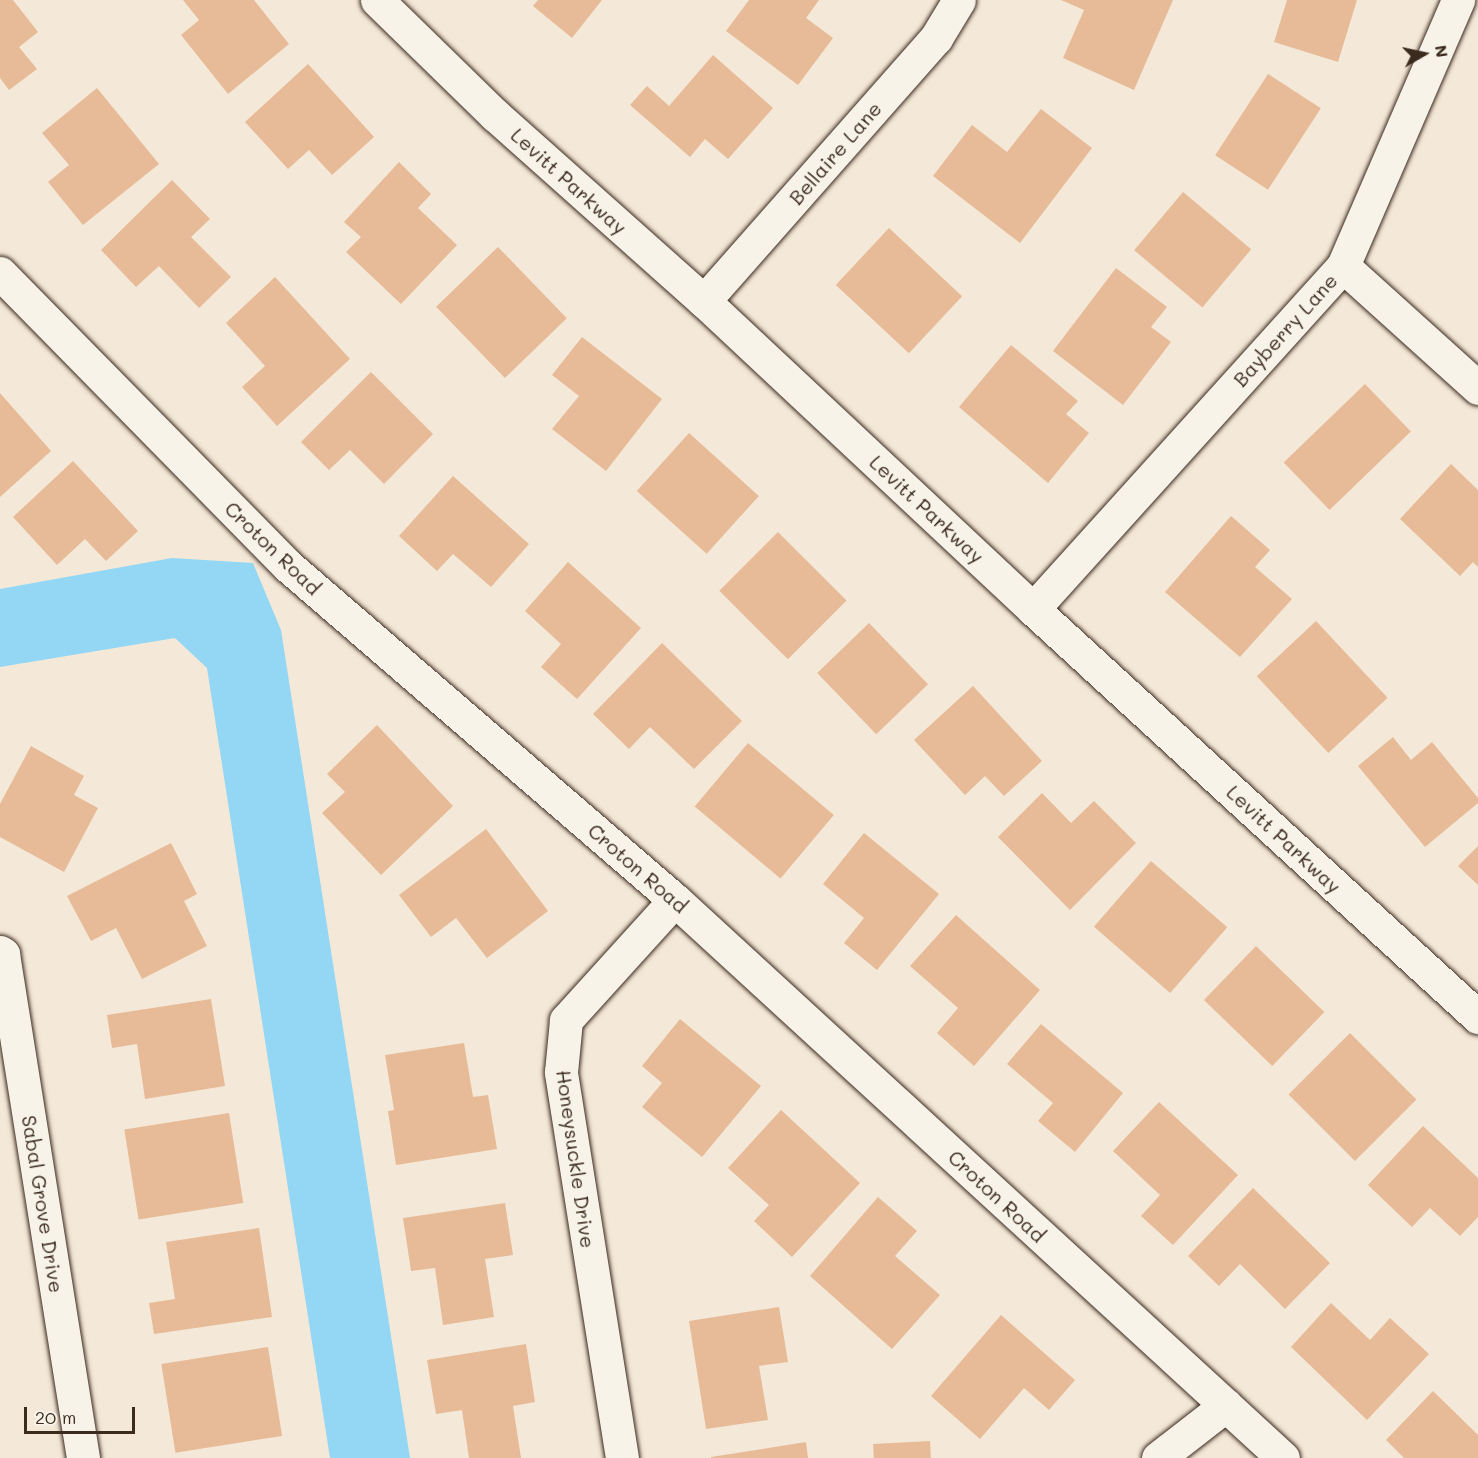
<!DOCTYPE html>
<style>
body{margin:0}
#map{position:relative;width:1478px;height:1458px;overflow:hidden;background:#f4e8d8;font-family:Mali,sans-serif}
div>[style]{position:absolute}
.water>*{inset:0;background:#93d7f5}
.building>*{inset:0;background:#e7bb97;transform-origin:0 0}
.roads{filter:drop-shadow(0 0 2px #3b2a1e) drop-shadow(0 0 2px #3b2a1e)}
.minor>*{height:33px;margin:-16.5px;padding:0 16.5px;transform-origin:16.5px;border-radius:16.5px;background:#f7f3e8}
span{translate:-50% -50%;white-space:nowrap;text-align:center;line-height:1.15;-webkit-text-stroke:4.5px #f7f3e8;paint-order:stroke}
.street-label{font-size:20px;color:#3b2a1e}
.north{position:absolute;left:1394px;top:24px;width:60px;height:60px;-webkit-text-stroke:4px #f7f3e8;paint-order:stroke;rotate:81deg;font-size:16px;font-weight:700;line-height:24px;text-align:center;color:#3b2a1e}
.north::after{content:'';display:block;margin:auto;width:21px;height:27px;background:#3b2a1e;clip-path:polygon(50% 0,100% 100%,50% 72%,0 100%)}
.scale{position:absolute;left:24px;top:1407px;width:111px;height:27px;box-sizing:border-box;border:3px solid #3b2a1e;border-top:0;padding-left:8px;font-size:18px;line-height:21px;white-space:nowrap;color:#3b2a1e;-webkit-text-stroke:4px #f7f3e8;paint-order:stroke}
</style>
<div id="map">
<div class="water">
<div style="clip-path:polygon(172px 558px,253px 563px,281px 630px,410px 1458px,330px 1458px,207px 668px,175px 638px,0 667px,0 589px)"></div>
</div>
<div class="building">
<div style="clip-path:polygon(0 0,13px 0,38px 32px,19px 47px,37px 69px,9px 90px,0 78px)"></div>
<div style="clip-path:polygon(183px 0,254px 0,289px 44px,228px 94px,181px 35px,199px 20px)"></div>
<div style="clip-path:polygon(538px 0,602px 0,572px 38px,533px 6px)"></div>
<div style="clip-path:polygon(749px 0,819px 0,806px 18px,833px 38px,798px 85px,726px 31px)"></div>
<div style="clip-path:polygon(1061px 0,1173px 0,1134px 90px,1063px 58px,1084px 10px)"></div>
<div style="clip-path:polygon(1287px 0,1357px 0,1338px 62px,1274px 42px)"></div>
<div style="clip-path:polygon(713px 55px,773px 108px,728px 159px,705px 139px,690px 157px,630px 105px,647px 86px,669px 106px)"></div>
<div style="clip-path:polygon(308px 64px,374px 137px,332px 175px,309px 150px,288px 169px,245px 122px)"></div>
<div style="left:1268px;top:74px;width:63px;height:97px;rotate:33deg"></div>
<div style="clip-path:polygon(97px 88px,159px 164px,83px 225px,48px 182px,69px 165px,42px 133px)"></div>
<div style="clip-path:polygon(1041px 109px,1092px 148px,1020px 243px,933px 176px,972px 125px,1007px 152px)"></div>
<div style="clip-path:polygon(399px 162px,431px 194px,418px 208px,457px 245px,401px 304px,346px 252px,361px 237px,344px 222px)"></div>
<div style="clip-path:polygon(172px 180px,210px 219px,191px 237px,231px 277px,199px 308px,159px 266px,136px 287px,101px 250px)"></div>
<div style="left:1183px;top:192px;width:89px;height:76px;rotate:40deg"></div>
<div style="left:889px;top:228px;width:100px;height:78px;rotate:43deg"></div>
<div style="left:498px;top:247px;width:99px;height:86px;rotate:46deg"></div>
<div style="clip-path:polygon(1116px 268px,1167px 307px,1151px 327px,1171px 342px,1123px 405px,1053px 351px)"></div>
<div style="clip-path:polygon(275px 277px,350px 359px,277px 426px,242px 387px,265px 366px,226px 323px)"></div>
<div style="clip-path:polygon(582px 337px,662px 399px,606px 471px,552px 429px,579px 396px,552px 375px)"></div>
<div style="clip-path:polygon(1011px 345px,1078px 401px,1066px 414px,1089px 433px,1048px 483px,959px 407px)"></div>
<div style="clip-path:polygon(371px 372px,433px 434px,384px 484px,350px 450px,329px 470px,301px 442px)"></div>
<div style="left:1365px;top:384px;width:66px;height:113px;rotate:46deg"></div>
<div style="clip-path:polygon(0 393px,51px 451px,0 497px)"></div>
<div style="left:689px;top:433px;width:94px;height:78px;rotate:42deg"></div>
<div style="clip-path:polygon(73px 461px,138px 531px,106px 561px,85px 539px,57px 565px,13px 517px)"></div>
<div style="clip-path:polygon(1451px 464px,1478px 490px,1478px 567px,1473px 562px,1460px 576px,1400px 519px)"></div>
<div style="clip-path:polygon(453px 476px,529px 544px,491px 587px,453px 554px,437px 571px,399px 536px)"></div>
<div style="clip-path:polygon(1231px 516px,1270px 550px,1255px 567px,1292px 599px,1240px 657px,1165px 592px)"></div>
<div style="left:778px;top:532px;width:97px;height:83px;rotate:45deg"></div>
<div style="clip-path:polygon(568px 562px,641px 628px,577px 699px,541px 667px,561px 644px,525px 611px)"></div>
<div style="left:1316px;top:621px;width:105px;height:81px;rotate:47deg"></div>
<div style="left:869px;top:623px;width:85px;height:72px;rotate:46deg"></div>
<div style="clip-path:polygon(662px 643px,742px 721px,694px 769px,650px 727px,629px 749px,593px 714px)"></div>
<div style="clip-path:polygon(973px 686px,1042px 761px,1004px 796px,985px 776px,965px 795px,914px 740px)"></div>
<div style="clip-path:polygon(377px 725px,453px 806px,381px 875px,322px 813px,345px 792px,327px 774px)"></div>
<div style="clip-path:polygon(1393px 737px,1411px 760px,1432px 742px,1478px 798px,1478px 803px,1425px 847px,1358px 766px)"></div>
<div style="left:748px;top:743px;width:112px;height:83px;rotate:40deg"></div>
<div style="clip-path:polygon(31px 746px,84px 776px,74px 795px,98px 808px,64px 872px,0 837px,0 804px)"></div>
<div style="clip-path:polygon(1042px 793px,1071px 823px,1094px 801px,1136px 843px,1070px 910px,998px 837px)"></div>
<div style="clip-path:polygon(486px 829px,548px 911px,487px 958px,456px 918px,431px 937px,399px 895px)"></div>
<div style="clip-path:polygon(864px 833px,939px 894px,877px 970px,844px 943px,864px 918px,823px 884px)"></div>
<div style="clip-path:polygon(171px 843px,197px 894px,184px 901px,207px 946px,142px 979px,116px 928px,91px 941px,67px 896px)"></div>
<div style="clip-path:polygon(1478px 846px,1478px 885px,1458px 866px)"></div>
<div style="left:1151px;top:861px;width:101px;height:87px;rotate:41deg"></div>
<div style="clip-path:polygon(956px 915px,1040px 990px,974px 1066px,937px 1033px,958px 1008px,910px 966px)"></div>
<div style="left:1256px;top:946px;width:95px;height:75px;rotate:44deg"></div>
<div style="clip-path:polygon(211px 999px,225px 1086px,145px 1099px,137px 1044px,112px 1048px,107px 1015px)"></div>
<div style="clip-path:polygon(680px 1019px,761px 1086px,702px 1157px,642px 1107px,662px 1083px,642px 1066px)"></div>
<div style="clip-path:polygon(1041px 1024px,1123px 1093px,1075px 1152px,1038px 1121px,1053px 1103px,1007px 1064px)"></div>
<div style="left:1350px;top:1033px;width:94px;height:87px;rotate:45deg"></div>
<div style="clip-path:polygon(464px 1043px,473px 1097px,488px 1095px,497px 1149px,396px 1165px,388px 1111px,394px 1110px,385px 1055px)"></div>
<div style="clip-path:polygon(1159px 1102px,1238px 1175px,1173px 1245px,1141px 1216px,1160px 1195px,1113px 1151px)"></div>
<div style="clip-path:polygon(781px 1110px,860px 1183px,792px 1257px,754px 1221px,769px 1205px,728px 1168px)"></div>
<div style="left:229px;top:1113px;width:91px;height:106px;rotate:81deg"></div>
<div style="clip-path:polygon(1423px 1126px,1478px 1178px,1478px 1217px,1460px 1236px,1430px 1208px,1412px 1227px,1368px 1185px)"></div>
<div style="clip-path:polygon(1253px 1188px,1330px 1263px,1285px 1309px,1240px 1264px,1219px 1286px,1188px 1256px)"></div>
<div style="clip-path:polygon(878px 1197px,917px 1231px,895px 1256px,940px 1295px,892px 1349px,810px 1276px)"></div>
<div style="clip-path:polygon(505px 1203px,513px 1255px,485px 1259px,494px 1317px,443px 1325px,435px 1268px,411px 1271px,403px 1218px)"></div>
<div style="clip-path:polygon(259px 1228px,272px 1317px,154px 1334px,149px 1303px,175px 1299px,166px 1242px)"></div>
<div style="clip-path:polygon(1331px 1303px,1370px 1340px,1390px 1318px,1429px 1354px,1367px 1420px,1291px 1347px)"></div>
<div style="clip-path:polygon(779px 1307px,788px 1362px,759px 1366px,768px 1420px,706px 1429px,689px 1321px)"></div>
<div style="clip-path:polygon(1001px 1315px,1075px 1380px,1049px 1410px,1024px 1388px,980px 1439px,931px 1396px)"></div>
<div style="clip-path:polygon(526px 1344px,535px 1402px,513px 1406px,521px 1458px,469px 1458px,462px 1410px,436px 1414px,427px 1360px)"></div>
<div style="left:268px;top:1347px;width:90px;height:108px;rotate:81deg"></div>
<div style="clip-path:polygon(1433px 1391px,1478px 1435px,1478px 1458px,1404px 1458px,1386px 1440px)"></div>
<div style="left:930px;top:1441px;width:17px;height:57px;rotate:87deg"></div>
<div style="clip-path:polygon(806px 1442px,808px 1458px,711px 1458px,711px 1457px)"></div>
</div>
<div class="roads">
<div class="minor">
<div style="left:377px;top:0;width:165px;rotate:44.3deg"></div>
<div style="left:495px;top:115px;width:280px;rotate:41.7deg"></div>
<div style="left:704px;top:301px;width:451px;rotate:43.1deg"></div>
<div style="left:1033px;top:609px;width:604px;rotate:42.52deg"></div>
<div style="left:1343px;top:266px;width:182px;rotate:42.1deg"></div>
<div style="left:0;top:273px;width:411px;rotate:45.5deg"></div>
<div style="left:288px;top:566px;width:511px;rotate:40.8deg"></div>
<div style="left:675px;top:900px;width:825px;rotate:42.54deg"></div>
<div style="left:704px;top:301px;width:351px;rotate:-48.6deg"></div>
<div style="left:936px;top:38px;width:44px;rotate:-58.8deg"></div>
<div style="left:1033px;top:609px;width:462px;rotate:-47.9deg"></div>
<div style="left:1343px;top:266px;width:290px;rotate:-66.6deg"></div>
<div style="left:0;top:952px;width:4px;rotate:34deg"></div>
<div style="left:3px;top:954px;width:510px;rotate:80.98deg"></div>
<div style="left:622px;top:1458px;width:391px;rotate:-99deg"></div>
<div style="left:561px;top:1072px;width:52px;rotate:-84.5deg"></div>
<div style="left:566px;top:1020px;width:162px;rotate:-47.8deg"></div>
<div style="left:1158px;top:1458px;width:86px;rotate:-37.9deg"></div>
</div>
</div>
<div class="street-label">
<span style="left:835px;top:153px;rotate:-49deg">Bellaire Lane</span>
<span style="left:569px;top:181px;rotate:42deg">Levitt Parkway</span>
<span style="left:1285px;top:330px;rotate:-48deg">Bayberry Lane</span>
<span style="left:927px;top:509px;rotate:43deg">Levitt Parkway</span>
<span style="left:273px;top:548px;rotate:44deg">Croton Road</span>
<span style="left:1284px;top:839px;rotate:43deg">Levitt Parkway</span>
<span style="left:638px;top:868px;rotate:41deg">Croton Road</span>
<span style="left:576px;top:1159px;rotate:82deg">Honeysuckle Drive</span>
<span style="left:997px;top:1196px;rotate:43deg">Croton Road</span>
<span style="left:43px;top:1204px;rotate:81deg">Sabal Grove Drive</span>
</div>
<div class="north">N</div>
<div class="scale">20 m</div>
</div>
